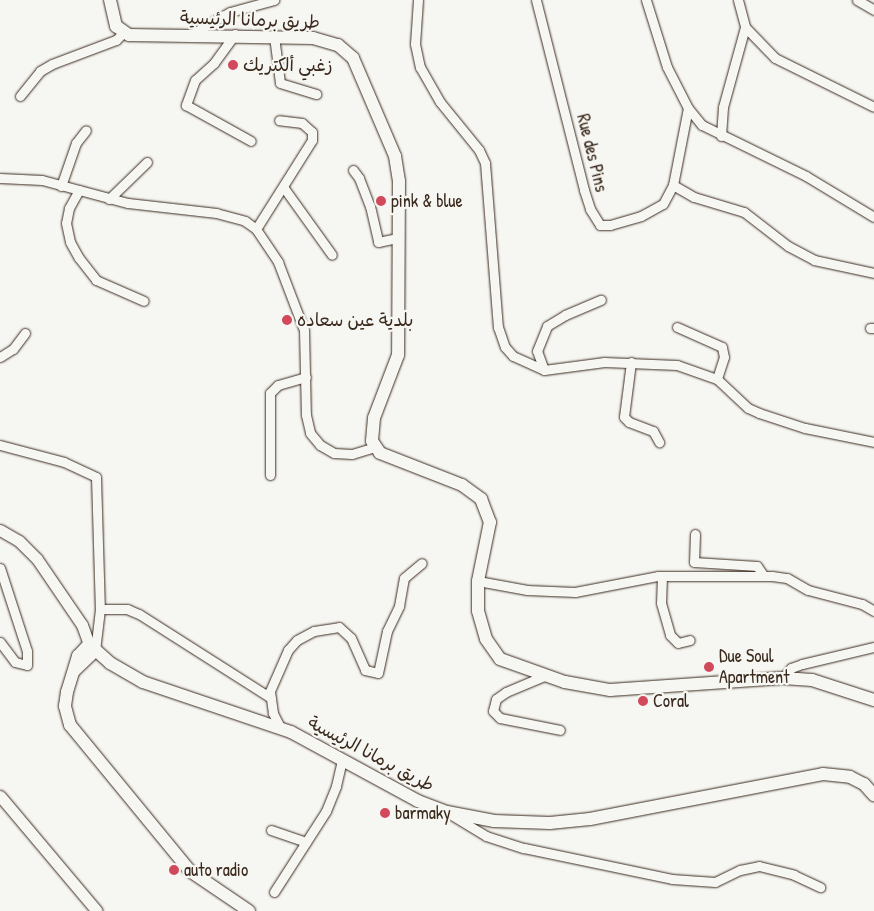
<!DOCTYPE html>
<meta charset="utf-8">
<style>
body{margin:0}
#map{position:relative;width:874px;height:911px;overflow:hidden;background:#f6f6f2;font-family:"Patrick Hand","Playpen Sans Arabic",sans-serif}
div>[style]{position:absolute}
.roads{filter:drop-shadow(0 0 1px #3b2a1e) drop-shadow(0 0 1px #3b2a1e)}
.minor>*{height:9px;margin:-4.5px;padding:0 4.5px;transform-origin:4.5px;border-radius:4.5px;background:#f6f6f2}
.tertiary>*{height:11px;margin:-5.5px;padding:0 5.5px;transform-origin:5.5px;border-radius:5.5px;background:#f6f6f2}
.secondary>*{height:12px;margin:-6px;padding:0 6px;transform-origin:6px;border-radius:6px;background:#f6f6f2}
.dots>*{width:14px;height:14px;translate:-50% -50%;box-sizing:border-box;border:2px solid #f6f6f2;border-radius:50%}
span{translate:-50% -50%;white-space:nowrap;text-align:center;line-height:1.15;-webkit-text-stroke:4.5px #f6f6f2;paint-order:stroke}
.street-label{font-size:18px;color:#3b2a1e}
.poi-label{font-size:18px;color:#3b2a1e}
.left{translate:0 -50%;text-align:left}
</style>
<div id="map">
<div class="roads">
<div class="minor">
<div style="left:418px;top:0;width:44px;rotate:93.9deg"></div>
<div style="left:415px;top:44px;width:24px;rotate:78deg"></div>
<div style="left:420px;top:67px;width:40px;rotate:60.3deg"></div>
<div style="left:440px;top:102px;width:62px;rotate:50.9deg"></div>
<div style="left:479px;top:150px;width:14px;rotate:65deg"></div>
<div style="left:485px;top:163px;width:165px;rotate:85.5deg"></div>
<div style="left:498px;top:327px;width:21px;rotate:71deg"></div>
<div style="left:505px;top:347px;width:12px;rotate:48deg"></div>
<div style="left:513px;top:356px;width:34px;rotate:24deg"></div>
<div style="left:544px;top:370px;width:61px;rotate:-7.6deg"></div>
<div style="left:604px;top:362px;width:73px;rotate:2.4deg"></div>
<div style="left:677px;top:365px;width:42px;rotate:19.3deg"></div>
<div style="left:717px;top:379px;width:42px;rotate:43.1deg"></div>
<div style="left:748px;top:408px;width:12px;rotate:24deg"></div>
<div style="left:759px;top:413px;width:48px;rotate:18.1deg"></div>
<div style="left:805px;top:428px;width:70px;rotate:11.5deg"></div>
<div style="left:536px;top:0;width:196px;rotate:75.8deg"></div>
<div style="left:584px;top:190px;width:20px;rotate:72deg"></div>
<div style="left:590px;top:209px;width:19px;rotate:58deg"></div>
<div style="left:600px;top:225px;width:10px"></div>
<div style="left:610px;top:225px;width:32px;rotate:-16deg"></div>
<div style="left:641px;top:216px;width:25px;rotate:-29deg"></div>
<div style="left:663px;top:204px;width:21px;rotate:-62deg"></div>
<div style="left:673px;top:185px;width:78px;rotate:-79deg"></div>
<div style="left:646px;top:0;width:70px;rotate:72.6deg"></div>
<div style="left:667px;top:67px;width:46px;rotate:62.9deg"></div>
<div style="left:688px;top:108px;width:22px;rotate:51deg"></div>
<div style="left:702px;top:125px;width:116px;rotate:26.1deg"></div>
<div style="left:806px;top:176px;width:79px;rotate:31.1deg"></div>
<div style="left:738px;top:0;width:28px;rotate:75deg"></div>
<div style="left:745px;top:27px;width:43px;rotate:45.9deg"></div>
<div style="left:775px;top:58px;width:110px;rotate:26.3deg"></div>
<div style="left:857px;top:0;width:20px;rotate:30deg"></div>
<div style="left:192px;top:34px;width:44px;rotate:-30.1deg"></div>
<div style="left:230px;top:12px;width:46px;rotate:-15.3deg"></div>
<div style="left:235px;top:34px;width:36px;rotate:126deg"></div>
<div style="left:214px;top:63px;width:25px;rotate:138deg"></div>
<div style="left:195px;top:80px;width:27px;rotate:110deg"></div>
<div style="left:186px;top:105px;width:74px;rotate:29deg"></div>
<div style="left:274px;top:36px;width:47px;rotate:82.7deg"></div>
<div style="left:280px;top:83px;width:38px;rotate:17deg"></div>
<div style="left:20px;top:96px;width:32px;rotate:-51deg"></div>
<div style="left:40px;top:71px;width:14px;rotate:-30deg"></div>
<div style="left:52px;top:64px;width:68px;rotate:-20.6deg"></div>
<div style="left:116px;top:40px;width:10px;rotate:-45deg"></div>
<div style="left:721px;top:136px;width:29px;rotate:-86deg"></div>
<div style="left:723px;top:107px;width:83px;rotate:-74.6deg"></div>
<div style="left:353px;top:170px;width:10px;rotate:53deg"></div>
<div style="left:359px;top:178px;width:30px;rotate:69deg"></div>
<div style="left:370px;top:206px;width:37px;rotate:77deg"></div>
<div style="left:378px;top:242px;width:19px;rotate:-12deg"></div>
<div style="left:0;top:178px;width:42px;rotate:2.7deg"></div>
<div style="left:42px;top:180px;width:89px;rotate:15deg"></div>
<div style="left:128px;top:203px;width:89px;rotate:6.5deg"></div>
<div style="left:216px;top:213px;width:30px;rotate:15deg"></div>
<div style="left:245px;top:221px;width:14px;rotate:36deg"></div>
<div style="left:256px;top:229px;width:40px;rotate:56deg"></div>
<div style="left:278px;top:262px;width:73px;rotate:69.1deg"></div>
<div style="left:304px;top:330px;width:85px;rotate:88.7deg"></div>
<div style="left:306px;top:415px;width:18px;rotate:77deg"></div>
<div style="left:310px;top:433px;width:16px;rotate:50deg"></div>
<div style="left:320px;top:445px;width:16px;rotate:30deg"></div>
<div style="left:334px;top:453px;width:18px;rotate:3deg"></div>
<div style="left:352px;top:454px;width:24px;rotate:-17deg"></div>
<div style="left:673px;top:185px;width:24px;rotate:30deg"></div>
<div style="left:694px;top:197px;width:52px;rotate:16.7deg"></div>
<div style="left:744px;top:212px;width:56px;rotate:37.7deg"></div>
<div style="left:788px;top:246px;width:30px;rotate:28deg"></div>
<div style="left:814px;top:260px;width:61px;rotate:12.2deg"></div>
<div style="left:61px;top:186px;width:46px;rotate:-70.8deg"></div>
<div style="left:76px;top:143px;width:16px;rotate:-52deg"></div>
<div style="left:284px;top:188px;width:82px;rotate:54.4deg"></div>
<div style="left:79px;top:190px;width:21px;rotate:119deg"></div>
<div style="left:69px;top:208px;width:15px;rotate:101deg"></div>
<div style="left:66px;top:223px;width:19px;rotate:78deg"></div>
<div style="left:70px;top:242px;width:18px;rotate:61deg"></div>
<div style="left:79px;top:258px;width:28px;rotate:52deg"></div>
<div style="left:96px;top:280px;width:52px;rotate:23.6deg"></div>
<div style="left:109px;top:199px;width:53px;rotate:-44.2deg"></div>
<div style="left:256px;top:229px;width:105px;rotate:-57.8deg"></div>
<div style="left:312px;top:140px;width:8px;rotate:-90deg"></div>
<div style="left:312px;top:132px;width:13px;rotate:-138deg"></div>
<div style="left:302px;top:123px;width:23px;rotate:-173deg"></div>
<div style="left:677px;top:327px;width:49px;rotate:24deg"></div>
<div style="left:722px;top:347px;width:10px;rotate:79deg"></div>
<div style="left:724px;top:357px;width:23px;rotate:108deg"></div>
<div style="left:870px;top:328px;width:4px"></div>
<div style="left:0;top:357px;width:15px;rotate:-32deg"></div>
<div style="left:13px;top:349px;width:20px;rotate:-53deg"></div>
<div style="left:631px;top:362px;width:55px;rotate:97.3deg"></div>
<div style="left:624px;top:417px;width:7px;rotate:45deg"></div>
<div style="left:629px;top:422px;width:26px;rotate:21deg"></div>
<div style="left:653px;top:431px;width:13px;rotate:61deg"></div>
<div style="left:544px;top:370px;width:20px;rotate:-110deg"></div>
<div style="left:537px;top:351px;width:27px;rotate:-68deg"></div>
<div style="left:547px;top:326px;width:21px;rotate:-31deg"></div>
<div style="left:565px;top:315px;width:39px;rotate:-23deg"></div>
<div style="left:0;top:445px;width:66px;rotate:14.9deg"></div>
<div style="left:64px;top:462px;width:35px;rotate:25deg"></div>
<div style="left:96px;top:477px;width:132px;rotate:88.3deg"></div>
<div style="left:100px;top:609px;width:42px;rotate:96.8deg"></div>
<div style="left:270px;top:475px;width:82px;rotate:-90deg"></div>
<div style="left:270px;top:393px;width:11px;rotate:-45deg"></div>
<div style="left:278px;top:385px;width:29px;rotate:-16deg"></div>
<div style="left:695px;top:534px;width:28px;rotate:92deg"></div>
<div style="left:694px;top:562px;width:63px;rotate:3.6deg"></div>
<div style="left:757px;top:566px;width:11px;rotate:56deg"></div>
<div style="left:0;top:568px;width:87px;rotate:72deg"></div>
<div style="left:27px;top:651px;width:14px;rotate:90deg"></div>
<div style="left:27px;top:665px;width:12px;rotate:-166deg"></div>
<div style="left:15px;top:662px;width:25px;rotate:-127deg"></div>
<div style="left:662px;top:576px;width:27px;rotate:92deg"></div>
<div style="left:661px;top:603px;width:33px;rotate:74deg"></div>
<div style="left:670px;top:635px;width:11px;rotate:45deg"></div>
<div style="left:678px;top:643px;width:12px;rotate:-14deg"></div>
<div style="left:478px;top:581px;width:50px;rotate:10.4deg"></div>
<div style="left:527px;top:590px;width:48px;rotate:2.4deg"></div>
<div style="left:575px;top:592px;width:85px;rotate:-10.9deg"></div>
<div style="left:658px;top:576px;width:114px"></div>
<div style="left:772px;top:576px;width:15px;rotate:8deg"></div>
<div style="left:787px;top:578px;width:24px;rotate:30deg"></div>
<div style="left:808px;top:590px;width:56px;rotate:14.5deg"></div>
<div style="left:862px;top:604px;width:14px;rotate:30deg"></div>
<div style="left:100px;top:609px;width:27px"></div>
<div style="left:127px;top:609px;width:13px;rotate:23deg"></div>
<div style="left:139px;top:614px;width:156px;rotate:32.5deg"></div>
<div style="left:544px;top:676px;width:41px;rotate:157.2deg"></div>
<div style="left:506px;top:692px;width:12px;rotate:145deg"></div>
<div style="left:496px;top:699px;width:12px;rotate:104deg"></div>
<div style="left:493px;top:711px;width:10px;rotate:45deg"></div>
<div style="left:500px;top:718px;width:61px;rotate:11.3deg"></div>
<div style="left:783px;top:678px;width:13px;rotate:-51deg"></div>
<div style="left:791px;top:668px;width:12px;rotate:-20deg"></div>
<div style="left:802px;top:664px;width:74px;rotate:-13.3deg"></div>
<div style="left:280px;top:727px;width:16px;rotate:-117deg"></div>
<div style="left:273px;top:713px;width:22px;rotate:-98deg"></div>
<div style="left:270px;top:691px;width:45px;rotate:-66.3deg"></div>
<div style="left:288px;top:650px;width:13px;rotate:-48deg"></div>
<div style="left:297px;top:640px;width:19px;rotate:-28deg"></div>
<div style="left:314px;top:631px;width:25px;rotate:-9deg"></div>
<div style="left:339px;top:627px;width:16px;rotate:43deg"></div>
<div style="left:351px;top:638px;width:35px;rotate:66deg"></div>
<div style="left:365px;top:670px;width:13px;rotate:13deg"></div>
<div style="left:378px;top:673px;width:43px;rotate:-77.9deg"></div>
<div style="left:387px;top:631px;width:28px;rotate:-64deg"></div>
<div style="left:399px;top:606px;width:28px;rotate:-80deg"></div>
<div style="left:404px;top:578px;width:23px;rotate:-40deg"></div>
<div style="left:453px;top:816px;width:39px;rotate:31deg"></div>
<div style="left:486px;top:836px;width:40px;rotate:18deg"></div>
<div style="left:524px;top:848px;width:151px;rotate:11.8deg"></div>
<div style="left:672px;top:879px;width:43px;rotate:4deg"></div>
<div style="left:715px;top:882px;width:28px;rotate:-26deg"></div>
<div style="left:740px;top:870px;width:19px;rotate:-12deg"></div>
<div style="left:759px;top:866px;width:36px;rotate:14deg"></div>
<div style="left:794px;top:875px;width:29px;rotate:25deg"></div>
<div style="left:271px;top:830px;width:37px;rotate:19deg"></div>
<div style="left:274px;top:892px;width:96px;rotate:-57.3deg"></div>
<div style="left:326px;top:811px;width:27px;rotate:-68deg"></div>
<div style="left:336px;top:786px;width:27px;rotate:-77deg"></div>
</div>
<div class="tertiary">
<div style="left:0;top:530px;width:22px;rotate:30deg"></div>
<div style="left:19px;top:541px;width:25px;rotate:45deg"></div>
<div style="left:37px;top:559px;width:80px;rotate:55.7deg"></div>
<div style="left:82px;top:625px;width:20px;rotate:70deg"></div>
<div style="left:0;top:796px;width:150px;rotate:49.9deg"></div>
</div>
<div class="secondary">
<div style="left:110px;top:0;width:27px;rotate:77deg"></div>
<div style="left:116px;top:26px;width:16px;rotate:35deg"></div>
<div style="left:129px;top:35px;width:184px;rotate:0.9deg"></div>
<div style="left:313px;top:38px;width:26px;rotate:16deg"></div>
<div style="left:338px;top:45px;width:20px;rotate:41deg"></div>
<div style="left:353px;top:58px;width:107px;rotate:66.8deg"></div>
<div style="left:395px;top:156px;width:25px;rotate:81deg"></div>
<div style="left:399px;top:181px;width:174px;rotate:90.3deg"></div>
<div style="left:398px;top:355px;width:67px;rotate:110.9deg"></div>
<div style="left:374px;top:418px;width:23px;rotate:95deg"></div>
<div style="left:372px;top:441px;width:14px;rotate:56deg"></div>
<div style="left:380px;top:453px;width:88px;rotate:21.3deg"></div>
<div style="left:462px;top:485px;width:24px;rotate:36deg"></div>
<div style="left:481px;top:499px;width:25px;rotate:69deg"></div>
<div style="left:490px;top:522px;width:60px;rotate:101.5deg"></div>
<div style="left:478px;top:581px;width:30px;rotate:90deg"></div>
<div style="left:478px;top:611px;width:29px;rotate:74deg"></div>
<div style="left:486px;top:639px;width:24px;rotate:55deg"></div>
<div style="left:500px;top:659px;width:69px;rotate:19.5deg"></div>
<div style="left:565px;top:682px;width:46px;rotate:10.1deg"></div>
<div style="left:610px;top:690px;width:173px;rotate:-4deg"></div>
<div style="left:783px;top:678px;width:29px;rotate:4deg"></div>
<div style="left:812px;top:680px;width:65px;rotate:17.9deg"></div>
<div style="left:74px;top:671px;width:29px;rotate:-44deg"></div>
<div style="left:249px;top:911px;width:71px;rotate:-145.9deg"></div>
<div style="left:190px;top:871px;width:189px;rotate:-129.4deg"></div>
<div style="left:70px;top:725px;width:20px;rotate:-105deg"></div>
<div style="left:65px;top:706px;width:14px;rotate:-82deg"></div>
<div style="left:67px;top:692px;width:38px;rotate:-73deg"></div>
<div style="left:78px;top:656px;width:16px;rotate:-47deg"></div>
<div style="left:89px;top:644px;width:28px;rotate:42deg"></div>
<div style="left:110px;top:663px;width:38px;rotate:30deg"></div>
<div style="left:143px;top:682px;width:156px;rotate:18.7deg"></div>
<div style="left:291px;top:732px;width:145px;rotate:28.5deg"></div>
<div style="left:418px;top:801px;width:31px;rotate:21deg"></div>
<div style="left:447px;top:812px;width:48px;rotate:10.8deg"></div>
<div style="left:494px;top:821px;width:56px;rotate:2deg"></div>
<div style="left:550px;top:823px;width:40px;rotate:-5.7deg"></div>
<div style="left:590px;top:819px;width:237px;rotate:-10.9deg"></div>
<div style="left:823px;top:774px;width:27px;rotate:6deg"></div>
<div style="left:850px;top:777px;width:16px;rotate:27deg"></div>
<div style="left:864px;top:784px;width:15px;rotate:48deg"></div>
</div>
</div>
<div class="dots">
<div style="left:233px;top:65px;background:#d1495b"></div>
<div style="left:381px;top:201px;background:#d1495b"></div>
<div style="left:287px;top:320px;background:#d1495b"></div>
<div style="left:709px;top:667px;background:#d1495b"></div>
<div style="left:643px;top:701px;background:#d1495b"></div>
<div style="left:385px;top:813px;background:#d1495b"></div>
<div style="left:174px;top:870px;background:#d1495b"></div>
</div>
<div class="street-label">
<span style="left:250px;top:20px;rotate:2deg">طريق برمانا الرئيسية</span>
<span style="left:592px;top:153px;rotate:76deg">Rue des Pins</span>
<span style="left:371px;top:754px;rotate:28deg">طريق برمانا الرئيسية</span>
</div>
<div class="poi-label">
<span class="left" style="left:243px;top:65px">زغبي ألكتريك</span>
<span class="left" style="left:391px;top:201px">pink &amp; blue</span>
<span class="left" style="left:297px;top:320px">بلدية عين سعاده</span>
<span class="left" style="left:719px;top:667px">Due Soul<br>Apartment</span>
<span class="left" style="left:653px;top:701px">Coral</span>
<span class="left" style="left:395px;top:813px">barmaky</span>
<span class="left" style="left:184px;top:870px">auto radio</span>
</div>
</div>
